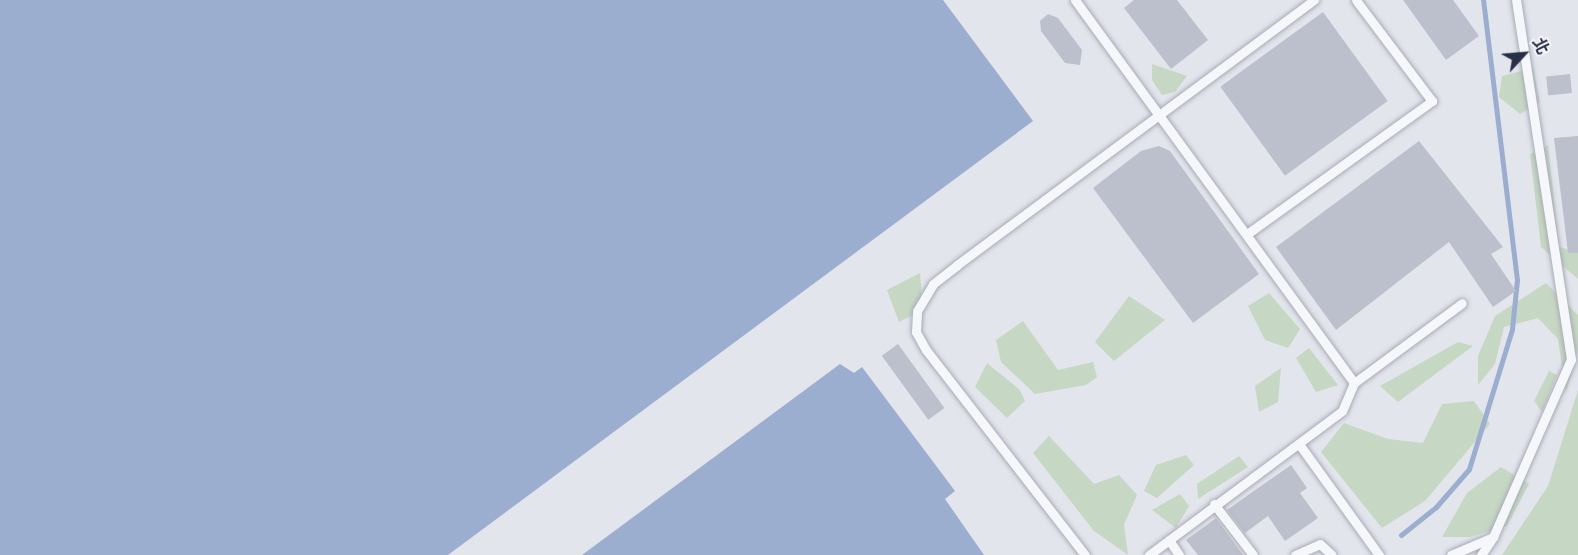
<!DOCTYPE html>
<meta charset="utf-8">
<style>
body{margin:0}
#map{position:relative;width:1578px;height:555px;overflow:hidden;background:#e3e5ec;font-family:"DejaVu Sans","Noto Sans TC",sans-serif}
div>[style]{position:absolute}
.green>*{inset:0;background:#c6d7c3}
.water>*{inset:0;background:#9baecf}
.stream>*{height:5px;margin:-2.5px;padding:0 2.5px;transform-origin:2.5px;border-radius:2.5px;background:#9baecf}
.building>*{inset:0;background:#bcc0cd;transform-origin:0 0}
.roads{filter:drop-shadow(0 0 2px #a7abb7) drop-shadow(0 0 2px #a7abb7)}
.lane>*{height:9px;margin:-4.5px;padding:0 4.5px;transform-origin:4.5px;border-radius:4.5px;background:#f6f7fa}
span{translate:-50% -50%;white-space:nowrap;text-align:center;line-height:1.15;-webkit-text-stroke:4.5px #f3f5f9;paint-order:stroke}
.north{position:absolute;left:1494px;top:24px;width:60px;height:60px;-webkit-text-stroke:4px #f3f5f9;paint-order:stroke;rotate:64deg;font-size:16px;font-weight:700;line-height:24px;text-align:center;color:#293046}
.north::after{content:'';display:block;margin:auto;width:21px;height:27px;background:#293046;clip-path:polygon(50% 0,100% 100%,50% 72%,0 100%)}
</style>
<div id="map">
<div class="green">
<div style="clip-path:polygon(1152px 64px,1187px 76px,1175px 92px,1162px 95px,1152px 80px)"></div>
<div style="clip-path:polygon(1533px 68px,1540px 102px,1520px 114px,1499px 97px,1502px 76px)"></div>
<div style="clip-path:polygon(1548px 145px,1559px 247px,1578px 252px,1578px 279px,1541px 247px,1530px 154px)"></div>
<div style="clip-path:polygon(920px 273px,923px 310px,899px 322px,887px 290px)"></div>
<div style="clip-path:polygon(1546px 283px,1578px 315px,1578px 350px,1566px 393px,1558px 339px,1538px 318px,1504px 327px,1495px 364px,1478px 385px,1478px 356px,1495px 316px)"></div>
<div style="clip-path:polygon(1269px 293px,1300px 329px,1288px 348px,1265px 340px,1248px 306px)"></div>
<div style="clip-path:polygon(1129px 296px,1165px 320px,1114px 361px,1095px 342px)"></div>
<div style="clip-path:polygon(1023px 321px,1058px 370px,1093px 362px,1097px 377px,1086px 385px,1035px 394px,1001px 362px,996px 340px)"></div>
<div style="clip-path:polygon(1458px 342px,1473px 346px,1398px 402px,1380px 386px)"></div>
<div style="clip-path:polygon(1309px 348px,1338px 385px,1316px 392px,1296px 358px)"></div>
<div style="clip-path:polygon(987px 363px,1020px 390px,1025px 401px,1007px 418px,975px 387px)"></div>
<div style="clip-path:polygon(1281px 368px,1278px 402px,1259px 412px,1255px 386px)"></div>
<div style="clip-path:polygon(1549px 371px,1557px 375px,1542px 412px,1534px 401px)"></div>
<div style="clip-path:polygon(1578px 390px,1578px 555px,1502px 555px,1548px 486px)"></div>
<div style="clip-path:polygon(1474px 401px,1490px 424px,1425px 501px,1382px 528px,1321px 452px,1344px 423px,1388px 439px,1423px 443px,1442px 404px)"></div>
<div style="clip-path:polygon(1049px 436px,1094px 484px,1119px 475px,1137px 495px,1124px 525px,1128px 555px,1094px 531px,1033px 453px)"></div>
<div style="clip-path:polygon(1186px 455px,1194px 465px,1157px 498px,1144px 491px,1156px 465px)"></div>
<div style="clip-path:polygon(1239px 456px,1248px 467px,1198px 499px,1197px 484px)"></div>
<div style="clip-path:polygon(1501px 467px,1529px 484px,1507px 526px,1470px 537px,1442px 537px,1467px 493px)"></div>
<div style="clip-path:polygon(1180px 494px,1189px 506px,1176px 528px,1152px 510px)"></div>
</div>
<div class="water">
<div style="clip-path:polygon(0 0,943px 0,1033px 121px,448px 555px,0 555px)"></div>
<div style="clip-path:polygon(840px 364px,854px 373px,862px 367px,955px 491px,945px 499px,984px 555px,582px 555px)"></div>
</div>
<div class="stream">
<div style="left:1401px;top:535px;width:45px;rotate:-38.7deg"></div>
<div style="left:1436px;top:507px;width:50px;rotate:-49deg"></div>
<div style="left:1469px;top:469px;width:146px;rotate:-72.9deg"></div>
<div style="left:1512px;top:329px;width:49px;rotate:-84.2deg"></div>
<div style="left:1517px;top:280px;width:282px;rotate:-96.9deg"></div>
</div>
<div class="building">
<div style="clip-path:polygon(1134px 0,1177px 0,1208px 40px,1171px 69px,1124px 8px)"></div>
<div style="clip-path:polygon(1403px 0,1453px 0,1479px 36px,1446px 60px)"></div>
<div style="left:1323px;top:12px;width:110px;height:127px;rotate:54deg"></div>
<div style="clip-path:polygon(1048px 14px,1058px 18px,1082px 50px,1080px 65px,1065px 63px,1041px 31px,1040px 21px)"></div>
<div style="left:1570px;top:74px;width:19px;height:24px;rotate:84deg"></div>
<div style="clip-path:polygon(1578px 136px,1578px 253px,1568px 253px,1554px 138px)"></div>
<div style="clip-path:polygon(1419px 141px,1503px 247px,1491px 254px,1516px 291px,1493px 307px,1449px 242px,1336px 330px,1276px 247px)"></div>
<div style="clip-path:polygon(1159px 146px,1170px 151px,1259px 274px,1193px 323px,1093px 188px,1141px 151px)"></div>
<div style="left:898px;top:344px;width:79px;height:20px;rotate:54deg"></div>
<div style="clip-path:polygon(1291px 465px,1307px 488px,1300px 493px,1318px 518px,1285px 541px,1268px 516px,1245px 533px,1227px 510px)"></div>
<div style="clip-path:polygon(1215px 519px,1216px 518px,1243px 555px,1198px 555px,1186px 540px)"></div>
</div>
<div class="roads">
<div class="lane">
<div style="left:1075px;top:0;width:474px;rotate:53.9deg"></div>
<div style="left:1354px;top:383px;width:30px;rotate:113deg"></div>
<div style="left:1342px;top:411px;width:241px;rotate:143.3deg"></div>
<div style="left:1247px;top:234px;width:228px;rotate:-35.7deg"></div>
<div style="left:1432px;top:101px;width:126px;rotate:-127deg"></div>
<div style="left:1354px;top:383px;width:134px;rotate:-36.5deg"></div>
<div style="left:1299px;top:444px;width:137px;rotate:54.2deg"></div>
<div style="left:1214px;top:504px;width:64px;rotate:52.6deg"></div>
<div style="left:1169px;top:540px;width:18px;rotate:56deg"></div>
<div style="left:1085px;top:555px;width:259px;rotate:-127.8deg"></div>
<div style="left:926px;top:350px;width:21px;rotate:-119deg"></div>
<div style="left:916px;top:332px;width:21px;rotate:-87deg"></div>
<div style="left:917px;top:311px;width:31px;rotate:-59deg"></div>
<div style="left:933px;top:284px;width:31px;rotate:-38deg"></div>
<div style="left:957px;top:265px;width:445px;rotate:-36.6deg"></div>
<div style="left:1295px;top:555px;width:27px;rotate:-24deg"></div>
<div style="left:1320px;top:544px;width:16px;rotate:43deg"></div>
<div style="left:1451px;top:555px;width:46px;rotate:-23.2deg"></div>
<div style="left:1493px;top:537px;width:194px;rotate:-66.3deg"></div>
<div style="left:1571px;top:359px;width:363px;rotate:-98.7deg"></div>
<div style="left:1481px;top:555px;width:22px;rotate:-56deg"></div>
</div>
</div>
<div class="north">北</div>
</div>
